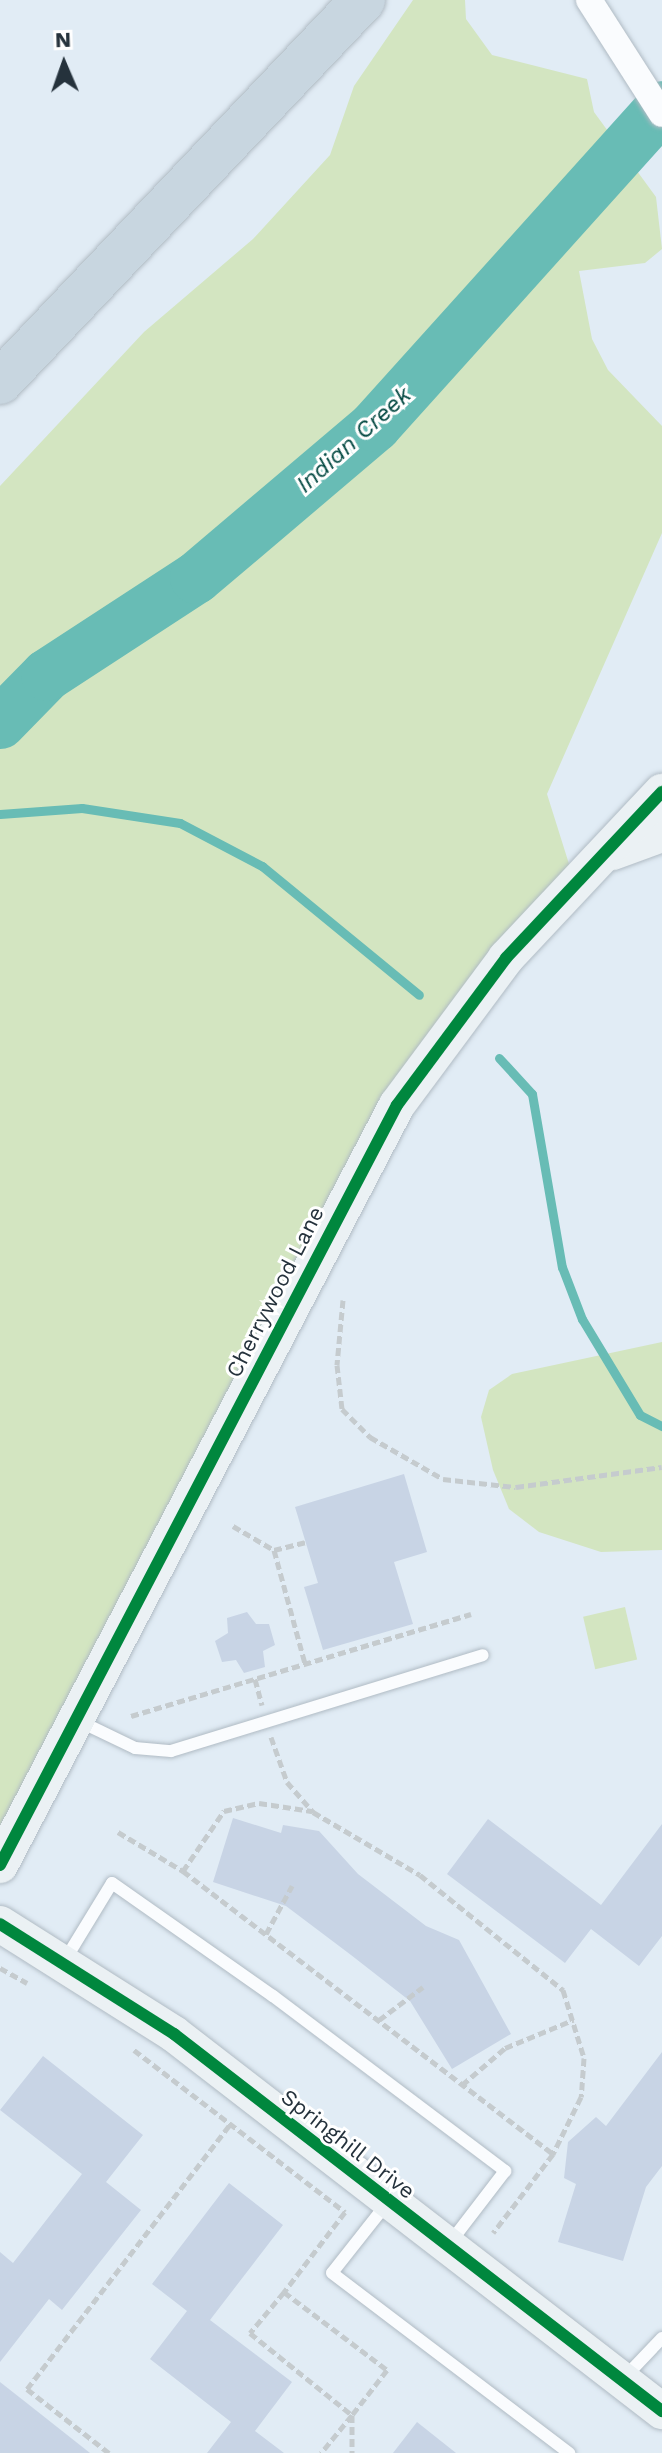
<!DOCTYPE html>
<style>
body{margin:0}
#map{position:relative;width:662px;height:2453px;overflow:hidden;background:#e1ecf5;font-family:"Work Sans",sans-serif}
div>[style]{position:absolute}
.green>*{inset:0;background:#d3e5c1;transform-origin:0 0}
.stream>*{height:9px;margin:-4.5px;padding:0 4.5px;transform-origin:4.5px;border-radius:4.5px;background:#68bcb5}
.river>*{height:52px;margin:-26px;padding:0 26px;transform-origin:26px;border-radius:26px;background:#68bcb5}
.building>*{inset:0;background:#c8d4e5}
.path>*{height:5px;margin-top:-2.5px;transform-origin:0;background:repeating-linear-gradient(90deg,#c5cbce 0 8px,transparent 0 12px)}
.roads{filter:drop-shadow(0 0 2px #b0bbc4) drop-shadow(0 0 2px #b0bbc4)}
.lane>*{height:12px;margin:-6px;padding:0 6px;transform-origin:6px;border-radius:6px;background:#fafcfe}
.street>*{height:26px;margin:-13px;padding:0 13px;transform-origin:13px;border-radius:13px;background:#fafcfe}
.secondary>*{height:36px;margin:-18px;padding:0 18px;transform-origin:18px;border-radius:18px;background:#ebf1f4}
.highway>*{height:44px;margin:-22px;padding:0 22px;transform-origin:22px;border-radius:22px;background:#c8d6e0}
.cycleway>*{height:12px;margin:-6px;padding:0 6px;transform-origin:6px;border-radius:6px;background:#00873e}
span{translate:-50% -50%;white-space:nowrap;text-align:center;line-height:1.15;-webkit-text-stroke:6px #fff;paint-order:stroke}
.street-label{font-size:22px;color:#25323c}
.water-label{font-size:24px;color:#034942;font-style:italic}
.north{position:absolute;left:24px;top:24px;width:80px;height:80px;-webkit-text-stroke:6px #fff;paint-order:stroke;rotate:358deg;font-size:22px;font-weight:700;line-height:32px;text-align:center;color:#25323c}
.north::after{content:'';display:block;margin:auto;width:28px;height:36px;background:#25323c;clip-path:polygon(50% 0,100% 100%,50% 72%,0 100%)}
</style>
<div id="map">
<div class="green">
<div style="clip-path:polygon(413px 0,465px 0,466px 19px,492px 55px,587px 79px,594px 112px,656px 197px,662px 249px,645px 263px,579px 271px,592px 339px,608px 370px,662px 426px,662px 533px,547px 794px,575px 883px,455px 1022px,0 1865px,0 486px,144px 332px,253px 239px,330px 155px,354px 86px)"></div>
<div style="clip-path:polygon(662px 1342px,662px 1550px,601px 1552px,539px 1532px,509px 1509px,493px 1470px,481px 1417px,489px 1390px,512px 1374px)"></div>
<div style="left:625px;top:1607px;width:54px;height:43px;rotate:77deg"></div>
</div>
<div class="stream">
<div style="left:0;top:814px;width:82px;rotate:-4.2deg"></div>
<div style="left:82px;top:808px;width:99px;rotate:8.7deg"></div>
<div style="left:180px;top:823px;width:93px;rotate:27.7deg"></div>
<div style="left:262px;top:866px;width:203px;rotate:39.4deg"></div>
<div style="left:499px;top:1058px;width:49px;rotate:47.5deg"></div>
<div style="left:532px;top:1094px;width:176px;rotate:80.2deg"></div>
<div style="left:562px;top:1267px;width:56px;rotate:69deg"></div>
<div style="left:582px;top:1319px;width:112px;rotate:58.9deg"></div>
<div style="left:640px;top:1415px;width:25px;rotate:27deg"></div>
</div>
<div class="river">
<div style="left:0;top:723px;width:67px;rotate:-45.6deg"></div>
<div style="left:47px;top:675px;width:178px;rotate:-33.1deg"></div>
<div style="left:196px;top:578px;width:235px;rotate:-40.3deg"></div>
<div style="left:375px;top:426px;width:429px;rotate:-48deg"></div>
</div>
<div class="building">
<div style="clip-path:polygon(404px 1474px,427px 1552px,394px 1562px,413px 1624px,323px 1650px,304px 1587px,318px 1583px,295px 1507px)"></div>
<div style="clip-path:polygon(247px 1612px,256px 1624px,269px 1624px,275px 1645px,263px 1651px,265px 1667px,244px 1673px,236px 1660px,222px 1662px,215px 1641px,228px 1633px,227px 1618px)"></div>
<div style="clip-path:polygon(233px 1818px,281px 1833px,283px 1825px,319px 1831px,358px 1874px,426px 1926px,459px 1940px,511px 2034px,452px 2069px,410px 2001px,351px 1955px,286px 1906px,213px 1882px)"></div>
<div style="clip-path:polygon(488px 1819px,601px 1905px,662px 1824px,662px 1936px,639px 1966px,591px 1929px,565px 1963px,447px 1874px)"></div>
<div style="clip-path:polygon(662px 2052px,662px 2166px,646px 2187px,623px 2261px,558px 2242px,576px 2184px,564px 2178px,568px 2142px,596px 2117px,606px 2126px)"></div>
<div style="clip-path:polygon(43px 2056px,143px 2135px,106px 2182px,141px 2210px,62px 2310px,49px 2299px,0 2362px,0 2252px,13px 2263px,82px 2174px,0 2110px)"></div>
<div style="clip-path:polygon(229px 2183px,283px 2225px,210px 2320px,292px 2382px,255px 2431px,284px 2453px,207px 2453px,231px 2422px,150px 2359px,187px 2311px,152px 2284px)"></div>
<div style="clip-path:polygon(0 2382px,28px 2404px,90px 2453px,0 2453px)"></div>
<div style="clip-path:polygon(417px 2422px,456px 2453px,393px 2453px)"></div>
</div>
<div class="path">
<div style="left:343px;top:1300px;width:65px;rotate:95.3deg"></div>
<div style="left:337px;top:1365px;width:44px;rotate:83.5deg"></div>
<div style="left:342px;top:1409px;width:40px;rotate:45deg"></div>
<div style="left:370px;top:1437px;width:84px;rotate:29.9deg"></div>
<div style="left:443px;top:1479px;width:73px;rotate:6.3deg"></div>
<div style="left:516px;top:1487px;width:147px;rotate:-7.8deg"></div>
<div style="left:233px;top:1526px;width:48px;rotate:30.3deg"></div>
<div style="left:274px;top:1550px;width:117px;rotate:74.7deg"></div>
<div style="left:274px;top:1550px;width:32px;rotate:-14deg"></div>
<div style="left:255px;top:1679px;width:27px;rotate:75deg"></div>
<div style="left:131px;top:1716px;width:355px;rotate:-16.7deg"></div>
<div style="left:271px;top:1737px;width:48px;rotate:70.4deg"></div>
<div style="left:287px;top:1782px;width:40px;rotate:49deg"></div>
<div style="left:313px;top:1812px;width:124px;rotate:30.5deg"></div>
<div style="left:420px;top:1875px;width:184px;rotate:38.8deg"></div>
<div style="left:563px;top:1990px;width:71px;rotate:72.8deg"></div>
<div style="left:584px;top:2058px;width:39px;rotate:94deg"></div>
<div style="left:581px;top:2097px;width:64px;rotate:116.2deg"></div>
<div style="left:553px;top:2154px;width:99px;rotate:127.2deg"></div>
<div style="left:118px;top:1832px;width:76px;rotate:31deg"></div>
<div style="left:183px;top:1871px;width:466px;rotate:37.4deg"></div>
<div style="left:183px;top:1871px;width:73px;rotate:-55.7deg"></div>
<div style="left:224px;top:1811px;width:36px;rotate:-13deg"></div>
<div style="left:259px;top:1803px;width:53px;rotate:8.7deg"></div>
<div style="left:266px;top:1934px;width:55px;rotate:-61.6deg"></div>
<div style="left:0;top:1968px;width:31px;rotate:29deg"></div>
<div style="left:379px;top:2020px;width:55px;rotate:-36.9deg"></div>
<div style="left:134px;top:2050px;width:266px;rotate:37.5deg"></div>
<div style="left:345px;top:2212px;width:101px;rotate:127.3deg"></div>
<div style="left:284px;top:2292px;width:129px;rotate:37.1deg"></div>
<div style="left:387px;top:2370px;width:57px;rotate:127.9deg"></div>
<div style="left:352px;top:2415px;width:38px;rotate:90deg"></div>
<div style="left:462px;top:2085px;width:57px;rotate:-40.7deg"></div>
<div style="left:505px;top:2048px;width:74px;rotate:-22.4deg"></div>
<div style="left:284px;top:2292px;width:53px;rotate:129.7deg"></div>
<div style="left:250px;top:2333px;width:131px;rotate:38.8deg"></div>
<div style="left:352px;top:2415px;width:49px;rotate:129.2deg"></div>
<div style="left:109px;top:2453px;width:104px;rotate:-142deg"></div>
<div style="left:27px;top:2389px;width:335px;rotate:-52.5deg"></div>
</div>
<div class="roads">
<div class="lane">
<div style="left:79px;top:1721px;width:62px;rotate:25.7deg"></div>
<div style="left:135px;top:1748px;width:36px;rotate:5deg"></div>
<div style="left:171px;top:1751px;width:326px;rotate:-17.1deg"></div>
<div style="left:65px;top:1960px;width:90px;rotate:-58.6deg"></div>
<div style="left:112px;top:1883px;width:197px;rotate:35.1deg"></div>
<div style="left:273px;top:1996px;width:291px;rotate:37deg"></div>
<div style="left:505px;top:2171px;width:92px;rotate:127.5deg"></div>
<div style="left:388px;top:2202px;width:90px;rotate:128.3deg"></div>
<div style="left:332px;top:2273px;width:298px;rotate:37.2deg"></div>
<div style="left:624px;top:2378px;width:55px;rotate:-46.5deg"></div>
</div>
<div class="street">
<div style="left:589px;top:0;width:135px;rotate:57.4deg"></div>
</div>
<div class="secondary">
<div style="left:613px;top:852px;width:52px;rotate:-20.2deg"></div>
<div style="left:0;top:1865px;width:857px;rotate:-62.42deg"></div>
<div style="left:397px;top:1105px;width:183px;rotate:-53.4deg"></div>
<div style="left:506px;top:958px;width:228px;rotate:-46.8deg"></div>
<div style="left:0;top:1924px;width:206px;rotate:32.3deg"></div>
<div style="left:174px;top:2034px;width:617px;rotate:37.69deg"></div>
</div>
<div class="highway">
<div style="left:0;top:382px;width:527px;rotate:-46.46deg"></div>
</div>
</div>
<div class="cycleway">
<div style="left:0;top:1865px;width:857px;rotate:-62.42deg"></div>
<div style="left:397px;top:1105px;width:183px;rotate:-53.4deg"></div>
<div style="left:506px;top:958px;width:228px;rotate:-46.8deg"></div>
<div style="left:0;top:1924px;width:206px;rotate:32.3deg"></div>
<div style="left:174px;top:2034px;width:617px;rotate:37.69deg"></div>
</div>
<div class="street-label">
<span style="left:275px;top:1292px;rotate:-63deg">Cherrywood Lane</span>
<span style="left:348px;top:2144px;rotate:38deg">Springhill Drive</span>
</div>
<div class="water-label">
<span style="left:354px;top:440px;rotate:-42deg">Indian Creek</span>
</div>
<div class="north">N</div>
</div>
